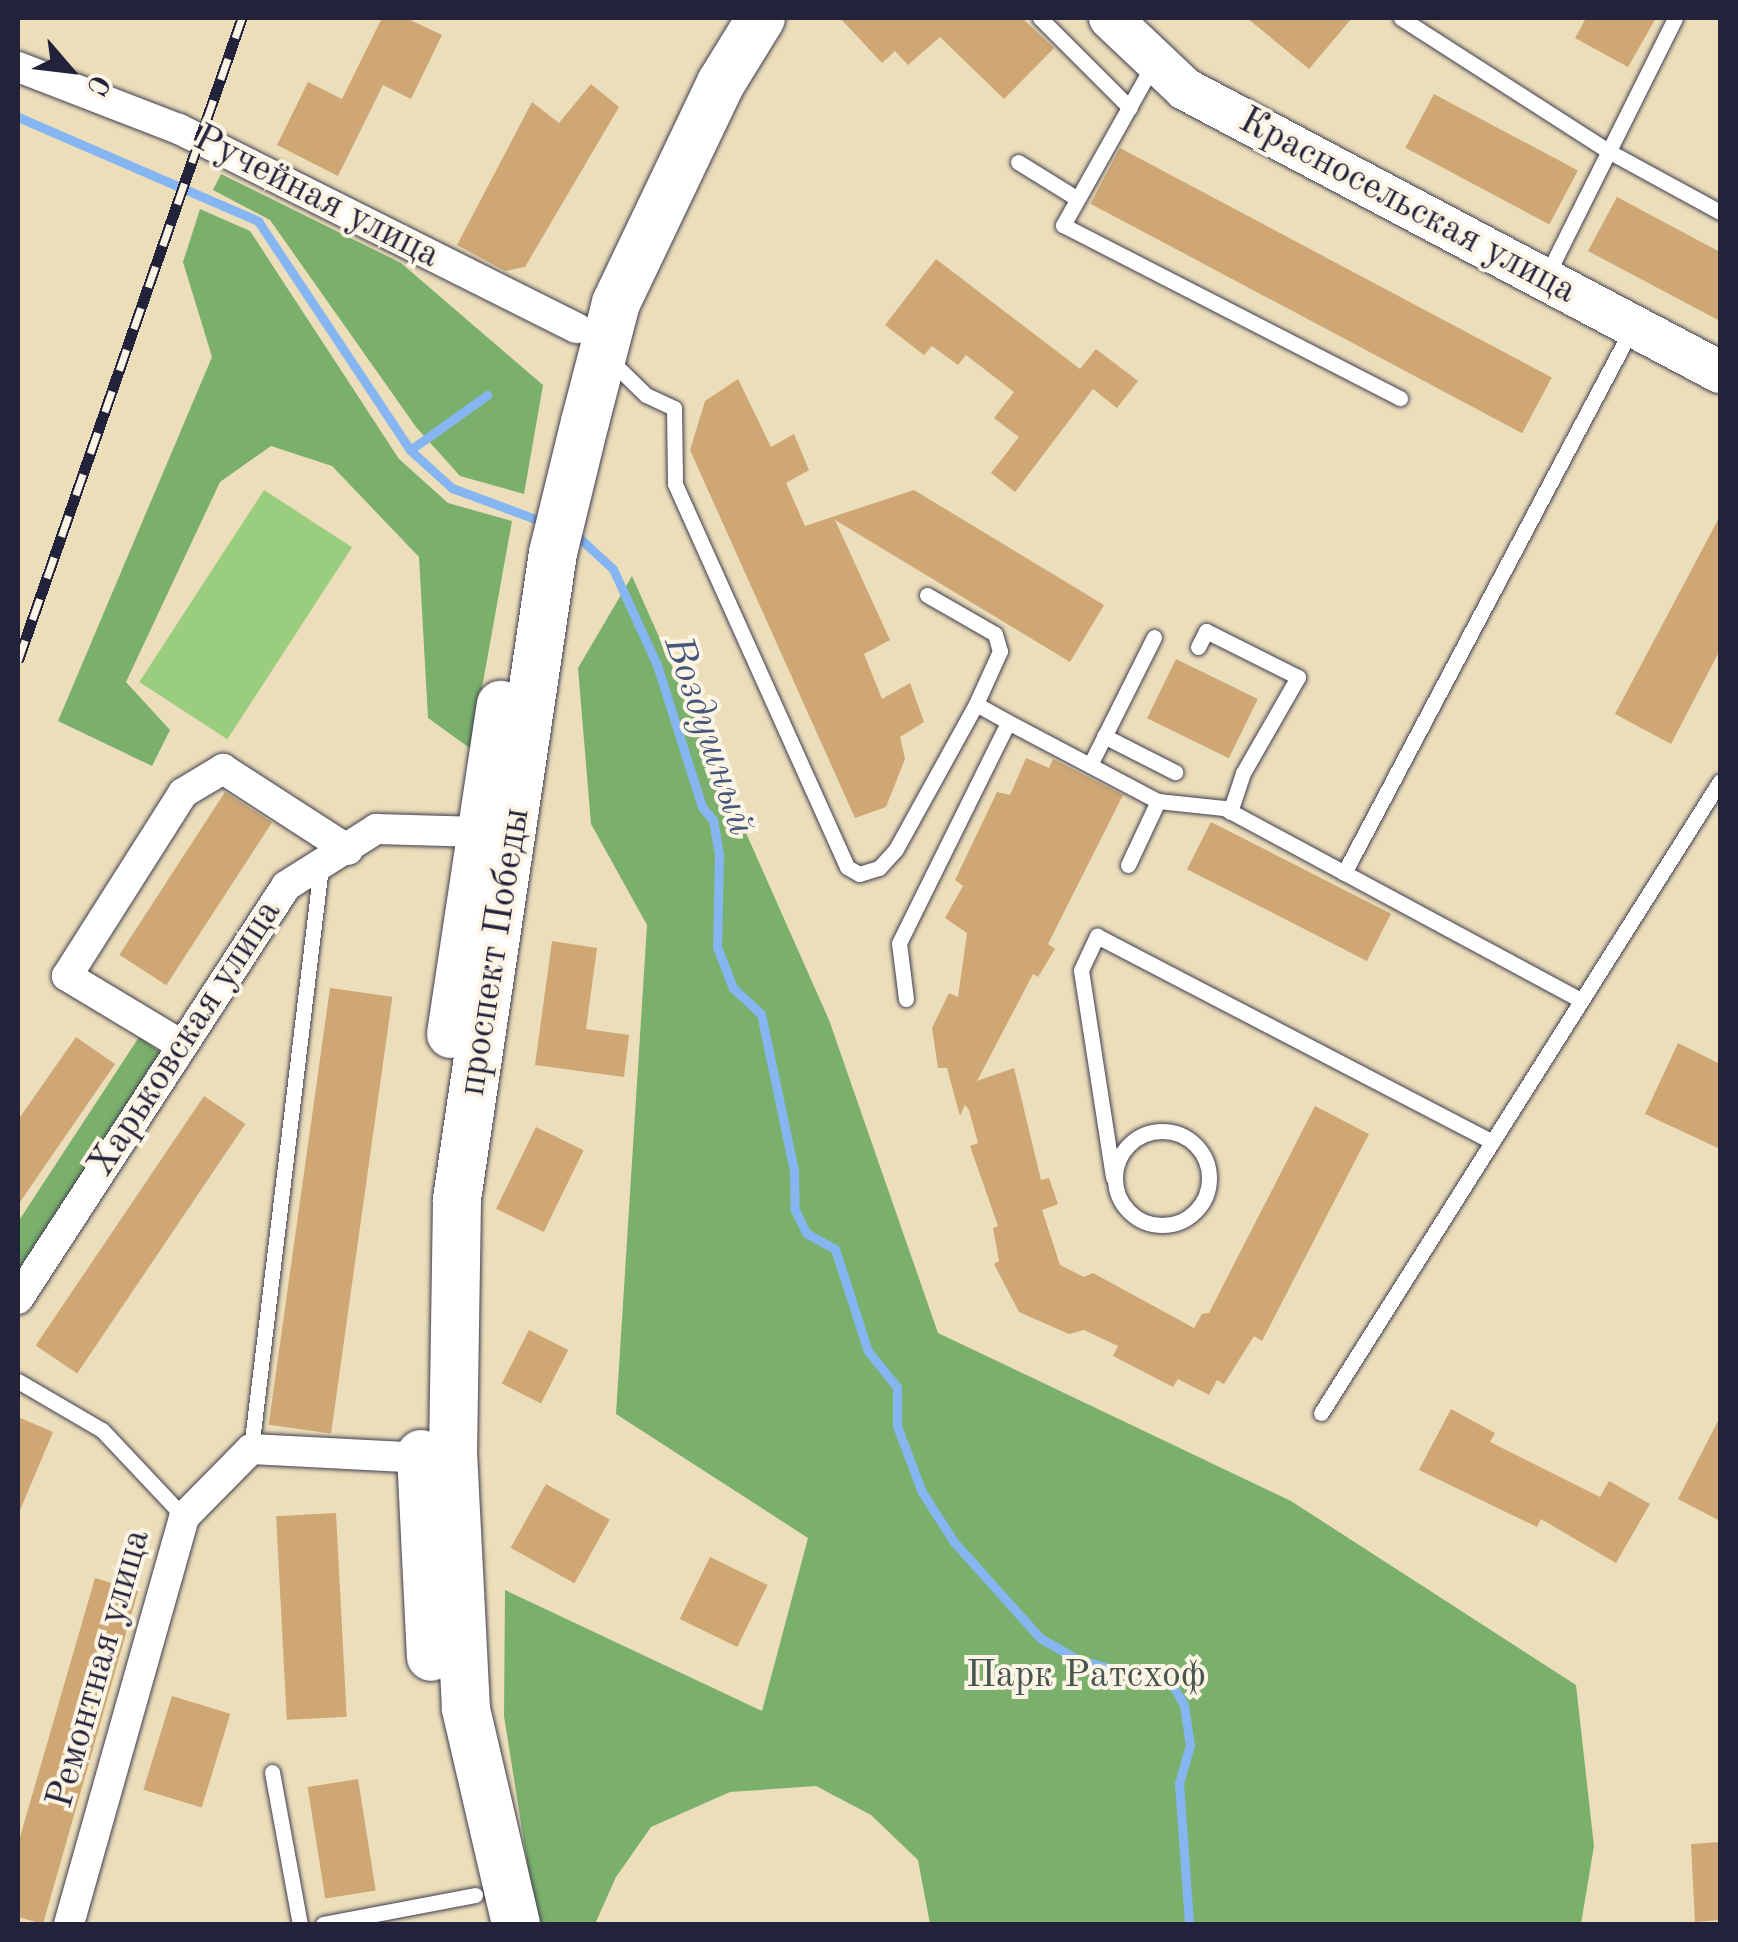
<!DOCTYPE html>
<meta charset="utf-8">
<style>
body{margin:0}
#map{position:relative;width:1738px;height:1942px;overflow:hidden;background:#ecdebb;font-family:"Old Standard TT",serif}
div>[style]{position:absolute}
.green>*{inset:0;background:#9acd7d;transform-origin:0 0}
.forest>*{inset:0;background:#7bb06c}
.stream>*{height:9px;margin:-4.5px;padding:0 4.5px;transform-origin:4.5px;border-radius:4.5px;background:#86b6f1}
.building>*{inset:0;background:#cea775;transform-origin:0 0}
.roads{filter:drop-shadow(0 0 2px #403e4e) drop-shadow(0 0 2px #403e4e)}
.service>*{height:15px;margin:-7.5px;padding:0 7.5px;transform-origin:7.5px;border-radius:7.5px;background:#fff}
.service>.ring{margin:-7.5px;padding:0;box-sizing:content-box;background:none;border:15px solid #fff;border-radius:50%}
.minor>*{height:30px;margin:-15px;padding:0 15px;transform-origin:15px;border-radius:15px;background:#fff}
.secondary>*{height:42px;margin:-21px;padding:0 21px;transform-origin:21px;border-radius:21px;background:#fff}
.primary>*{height:48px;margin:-24px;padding:0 24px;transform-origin:24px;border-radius:24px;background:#fff}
.rail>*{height:11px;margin-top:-5.5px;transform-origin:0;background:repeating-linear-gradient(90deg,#fcf5e5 0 22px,#22223b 0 44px);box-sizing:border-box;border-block:2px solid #22223b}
span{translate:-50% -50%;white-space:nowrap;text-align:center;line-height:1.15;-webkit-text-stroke:8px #fcf5e5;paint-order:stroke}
.street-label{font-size:38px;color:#22223b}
.park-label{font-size:38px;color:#46554f}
.water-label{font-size:40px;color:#45567b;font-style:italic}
.frame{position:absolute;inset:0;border:20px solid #22223b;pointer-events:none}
.north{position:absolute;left:20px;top:20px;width:100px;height:100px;-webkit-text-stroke:8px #fcf5e5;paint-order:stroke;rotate:118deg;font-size:28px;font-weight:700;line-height:40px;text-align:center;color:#22223b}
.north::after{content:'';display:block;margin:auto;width:35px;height:45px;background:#22223b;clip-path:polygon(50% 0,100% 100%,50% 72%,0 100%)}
</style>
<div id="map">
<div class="green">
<div style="left:264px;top:490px;width:105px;height:229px;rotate:33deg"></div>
</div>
<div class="forest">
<div style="clip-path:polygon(221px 174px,401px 263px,543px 385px,524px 494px,460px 476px,416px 427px,270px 220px,213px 190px)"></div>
<div style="clip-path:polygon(200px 209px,250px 231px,399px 459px,448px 503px,512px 521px,471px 749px,428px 718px,419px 557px,332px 466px,271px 446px,220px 482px,126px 682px,170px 730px,152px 766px,58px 721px,212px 357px,183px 262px)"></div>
<div style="clip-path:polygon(632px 576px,829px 1020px,938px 1333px,1291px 1501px,1576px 1685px,1594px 1846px,1581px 1924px,930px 1924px,918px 1860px,871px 1815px,816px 1786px,730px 1792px,651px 1827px,616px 1877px,595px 1924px,537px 1924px,504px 1716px,505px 1590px,762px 1711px,808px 1538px,616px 1414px,647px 925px,591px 824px,578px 668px)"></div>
<div style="clip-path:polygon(139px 1037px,161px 1053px,18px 1277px,18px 1222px)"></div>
</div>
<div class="stream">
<div style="left:18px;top:117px;width:262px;rotate:23.4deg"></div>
<div style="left:258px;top:221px;width:275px;rotate:56.4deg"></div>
<div style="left:410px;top:450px;width:57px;rotate:42.1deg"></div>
<div style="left:452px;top:488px;width:100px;rotate:20.4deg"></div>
<div style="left:410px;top:450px;width:95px;rotate:-35.5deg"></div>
<div style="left:574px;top:533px;width:53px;rotate:42.7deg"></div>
<div style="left:613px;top:569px;width:106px;rotate:65.4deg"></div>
<div style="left:657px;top:665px;width:149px;rotate:72.4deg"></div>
<div style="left:702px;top:807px;width:17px;rotate:50deg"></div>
<div style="left:713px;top:820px;width:36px;rotate:80deg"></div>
<div style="left:719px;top:855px;width:92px;rotate:91.2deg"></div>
<div style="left:717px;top:947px;width:44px;rotate:68.7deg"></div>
<div style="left:733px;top:988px;width:38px;rotate:43deg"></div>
<div style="left:761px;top:1014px;width:160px;rotate:78.1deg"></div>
<div style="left:794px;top:1171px;width:39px;rotate:89deg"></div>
<div style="left:795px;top:1210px;width:25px;rotate:64deg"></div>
<div style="left:806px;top:1233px;width:33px;rotate:29deg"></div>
<div style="left:835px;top:1249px;width:107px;rotate:72.1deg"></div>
<div style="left:868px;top:1351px;width:46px;rotate:51.1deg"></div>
<div style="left:897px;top:1387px;width:39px;rotate:90deg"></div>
<div style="left:897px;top:1426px;width:71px;rotate:69.3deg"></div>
<div style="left:922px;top:1492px;width:59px;rotate:57.4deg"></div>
<div style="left:954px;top:1542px;width:129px;rotate:48.1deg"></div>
<div style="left:1040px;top:1638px;width:43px;rotate:29.6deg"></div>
<div style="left:1077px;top:1659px;width:100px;rotate:15.7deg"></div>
<div style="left:1173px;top:1686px;width:22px;rotate:60deg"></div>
<div style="left:1184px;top:1705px;width:40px;rotate:81.5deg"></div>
<div style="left:1190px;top:1745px;width:40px;rotate:106deg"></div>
<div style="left:1179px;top:1783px;width:141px;rotate:85.9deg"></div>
</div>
<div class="building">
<div style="clip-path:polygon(382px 18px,406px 18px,442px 35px,411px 99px,383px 85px,338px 176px,277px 145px,308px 82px,342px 99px)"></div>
<div style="clip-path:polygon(840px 18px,1022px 18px,1054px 48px,1004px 99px,940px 37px,908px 65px,895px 51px,882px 63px)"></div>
<div style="clip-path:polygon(1247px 18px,1352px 18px,1309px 69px)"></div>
<div style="clip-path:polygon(1586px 18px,1656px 18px,1628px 67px,1575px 38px)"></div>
<div style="clip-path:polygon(591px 84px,619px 107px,525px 267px,505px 271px,457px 245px,532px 102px,559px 123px)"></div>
<div style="left:1434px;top:94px;width:163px;height:61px;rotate:28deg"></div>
<div style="left:1120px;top:148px;width:489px;height:63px;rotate:28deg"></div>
<div style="clip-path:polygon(1617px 197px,1720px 252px,1720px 321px,1588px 251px)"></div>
<div style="clip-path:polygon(936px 259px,1080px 369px,1096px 349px,1138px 381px,1117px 408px,1093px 389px,1015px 492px,991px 473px,1019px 437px,994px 418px,1014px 392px,966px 355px,958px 365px,932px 346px,924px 355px,885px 325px)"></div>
<div style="clip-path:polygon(738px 379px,771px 447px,794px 434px,809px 470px,786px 483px,805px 526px,914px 490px,1104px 605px,1070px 662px,835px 520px,890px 640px,864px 654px,882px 699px,910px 683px,924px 722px,900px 737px,905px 759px,886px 807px,855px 818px,690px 450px,705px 401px)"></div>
<div style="clip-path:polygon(1720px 516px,1720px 650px,1671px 744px,1615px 714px)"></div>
<div style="left:1176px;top:659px;width:91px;height:66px;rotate:26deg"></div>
<div style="clip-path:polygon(1026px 758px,1049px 768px,1053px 759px,1123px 795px,1048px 944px,1055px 949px,1038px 977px,1033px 974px,977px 1081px,1014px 1068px,1041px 1180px,1049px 1178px,1058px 1204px,1042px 1210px,1060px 1265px,1084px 1277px,1093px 1273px,1194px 1328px,1202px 1314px,1209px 1313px,1315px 1106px,1369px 1134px,1262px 1341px,1254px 1336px,1224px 1384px,1217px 1380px,1209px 1395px,1178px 1379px,1173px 1387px,1113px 1356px,1118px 1346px,1084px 1330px,1069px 1334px,1019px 1312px,994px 1264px,999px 1261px,993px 1228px,998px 1226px,970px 1146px,978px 1143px,969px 1110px,965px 1105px,960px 1116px,947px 1068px,938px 1068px,932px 1028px,949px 993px,958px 997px,967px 933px,945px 918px,963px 886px,955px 880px,997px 792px,1010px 795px)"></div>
<div style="left:225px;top:792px;width:56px;height:194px;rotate:33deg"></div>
<div style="left:1211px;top:822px;width:202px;height:53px;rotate:27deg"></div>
<div style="clip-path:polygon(552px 941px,597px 948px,586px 1029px,629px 1035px,624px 1077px,535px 1065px)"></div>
<div style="left:330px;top:988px;width:63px;height:441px;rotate:8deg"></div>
<div style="clip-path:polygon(76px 1037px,115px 1064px,18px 1205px,18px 1120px)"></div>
<div style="clip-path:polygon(1678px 1043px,1720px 1064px,1720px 1149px,1645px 1114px)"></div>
<div style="left:204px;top:1096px;width:50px;height:301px;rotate:34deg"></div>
<div style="left:536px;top:1127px;width:53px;height:91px;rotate:26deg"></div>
<div style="left:529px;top:1330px;width:44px;height:60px;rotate:27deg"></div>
<div style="clip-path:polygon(1451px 1409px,1495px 1433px,1490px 1442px,1600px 1497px,1609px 1481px,1650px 1504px,1616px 1563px,1541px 1519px,1537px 1527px,1419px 1470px)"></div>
<div style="clip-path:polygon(18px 1417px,53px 1432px,18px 1515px)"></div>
<div style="clip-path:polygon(1720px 1417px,1720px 1521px,1678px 1499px)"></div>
<div style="left:546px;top:1484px;width:73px;height:73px;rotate:29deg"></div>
<div style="left:336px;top:1513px;width:204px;height:60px;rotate:87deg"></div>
<div style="left:710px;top:1557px;width:64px;height:69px;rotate:26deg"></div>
<div style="clip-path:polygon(95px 1578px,138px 1591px,43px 1924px,18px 1917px,18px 1844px)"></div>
<div style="left:172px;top:1696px;width:61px;height:98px;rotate:17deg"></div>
<div style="left:358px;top:1779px;width:113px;height:51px;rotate:81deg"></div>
<div style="clip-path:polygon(1720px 1842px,1720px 1920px,1695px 1922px,1691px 1844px)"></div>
</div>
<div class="roads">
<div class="service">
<div style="left:1040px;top:18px;width:127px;rotate:45deg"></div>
<div style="left:1401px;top:18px;width:248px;rotate:32.7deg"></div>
<div style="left:1610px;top:152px;width:125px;rotate:28.6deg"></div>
<div style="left:1154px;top:63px;width:186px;rotate:119.3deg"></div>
<div style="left:1063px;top:225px;width:379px;rotate:27.2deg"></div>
<div style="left:1018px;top:162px;width:70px;rotate:31.7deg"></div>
<div style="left:1546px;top:277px;width:289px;rotate:-63.5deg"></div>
<div style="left:609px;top:359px;width:52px;rotate:44.2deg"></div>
<div style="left:646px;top:395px;width:31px;rotate:25deg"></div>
<div style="left:674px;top:408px;width:76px;rotate:89.2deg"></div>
<div style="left:675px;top:484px;width:420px;rotate:65.8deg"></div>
<div style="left:847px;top:867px;width:14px;rotate:30deg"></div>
<div style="left:859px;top:874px;width:21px;rotate:-17deg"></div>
<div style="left:879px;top:868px;width:25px;rotate:-48deg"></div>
<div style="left:896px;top:849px;width:166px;rotate:-61.1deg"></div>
<div style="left:927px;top:595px;width:78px;rotate:29.8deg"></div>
<div style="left:995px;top:634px;width:18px;rotate:74deg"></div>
<div style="left:1000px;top:651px;width:58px;rotate:114.4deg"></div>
<div style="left:976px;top:704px;width:37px;rotate:29deg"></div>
<div style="left:1198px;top:647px;width:18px;rotate:-63deg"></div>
<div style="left:1206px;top:631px;width:103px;rotate:26.6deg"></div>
<div style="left:1298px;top:677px;width:111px;rotate:119.8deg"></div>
<div style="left:1243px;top:773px;width:41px;rotate:108.4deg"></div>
<div style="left:1104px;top:736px;width:80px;rotate:26.9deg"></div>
<div style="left:1090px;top:765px;width:143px;rotate:-63.4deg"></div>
<div style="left:1128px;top:865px;width:71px;rotate:-64.9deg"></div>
<div style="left:1158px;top:801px;width:66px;rotate:6.1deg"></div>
<div style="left:1224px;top:808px;width:402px;rotate:28.3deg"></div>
<div style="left:1344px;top:873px;width:614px;rotate:-62.14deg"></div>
<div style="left:906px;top:999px;width:56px;rotate:-97.1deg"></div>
<div style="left:899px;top:943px;width:246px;rotate:-63.7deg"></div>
<div style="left:1008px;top:722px;width:170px;rotate:27.8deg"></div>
<div class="ring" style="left:1115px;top:1131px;width:79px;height:79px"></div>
<div style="left:1113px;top:1177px;width:209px;rotate:-98.8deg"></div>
<div style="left:1081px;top:970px;width:38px;rotate:-65deg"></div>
<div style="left:1097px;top:936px;width:442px;rotate:27.5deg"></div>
<div style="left:18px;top:1381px;width:97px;rotate:30.3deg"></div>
<div style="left:102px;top:1430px;width:120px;rotate:46.7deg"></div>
<div style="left:1321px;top:1413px;width:747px;rotate:-57.73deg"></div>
<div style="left:251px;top:1449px;width:587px;rotate:-83.15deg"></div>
<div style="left:272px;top:1772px;width:155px;rotate:79.6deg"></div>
<div style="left:323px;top:1924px;width:155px;rotate:-10.8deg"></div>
</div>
<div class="minor">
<div style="left:18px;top:67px;width:173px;rotate:21.1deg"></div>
<div style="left:179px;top:129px;width:445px;rotate:26.6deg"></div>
<div style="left:180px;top:1044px;width:132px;rotate:-149deg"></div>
<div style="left:67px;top:976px;width:217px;rotate:-57.6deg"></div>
<div style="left:183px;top:793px;width:47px;rotate:-31deg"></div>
<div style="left:223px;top:769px;width:149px;rotate:32.9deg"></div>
<div style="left:18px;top:1299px;width:492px;rotate:-57deg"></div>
<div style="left:286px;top:886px;width:107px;rotate:-32.3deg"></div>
<div style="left:376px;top:829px;width:104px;rotate:1.7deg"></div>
<div style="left:69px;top:1924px;width:423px;rotate:-74.2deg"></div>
<div style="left:184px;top:1517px;width:95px;rotate:-45.4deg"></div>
<div style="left:251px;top:1449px;width:169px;rotate:3deg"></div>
</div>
<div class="secondary">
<div style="left:1110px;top:18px;width:103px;rotate:43.4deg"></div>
<div style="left:1185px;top:89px;width:605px;rotate:27.88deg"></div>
</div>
<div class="primary">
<div style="left:451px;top:1034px;width:333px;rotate:-81.4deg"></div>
<div style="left:421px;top:1454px;width:203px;rotate:87.2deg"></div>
<div style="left:516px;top:1924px;width:221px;rotate:-103.1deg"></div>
<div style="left:466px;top:1709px;width:254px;rotate:-92.9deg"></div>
<div style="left:453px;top:1455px;width:256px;rotate:-89.1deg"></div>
<div style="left:457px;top:1199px;width:653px;rotate:-81.55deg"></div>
<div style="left:553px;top:553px;width:135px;rotate:-76.3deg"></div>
<div style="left:585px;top:422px;width:123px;rotate:-75.4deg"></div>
<div style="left:616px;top:303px;width:244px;rotate:-64.5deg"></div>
<div style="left:721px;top:83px;width:76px;rotate:-58.4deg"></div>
</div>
</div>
<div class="rail">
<div style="left:18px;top:661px;width:681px;rotate:-70.79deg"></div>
</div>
<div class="street-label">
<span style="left:316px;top:198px;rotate:27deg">Ручейная улица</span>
<span style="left:1407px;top:207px;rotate:28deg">Красносельская улица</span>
<span style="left:496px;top:952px;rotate:-81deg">проспект Победы</span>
<span style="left:186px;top:1039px;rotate:-57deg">Харьковская улица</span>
<span style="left:100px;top:1669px;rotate:-74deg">Ремонтная улица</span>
</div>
<div class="park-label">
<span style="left:1086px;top:1677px">Парк Ратсхоф</span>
</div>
<div class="water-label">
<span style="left:708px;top:736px;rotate:71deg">Воздушный</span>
</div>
<div class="frame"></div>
<div class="north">С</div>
</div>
